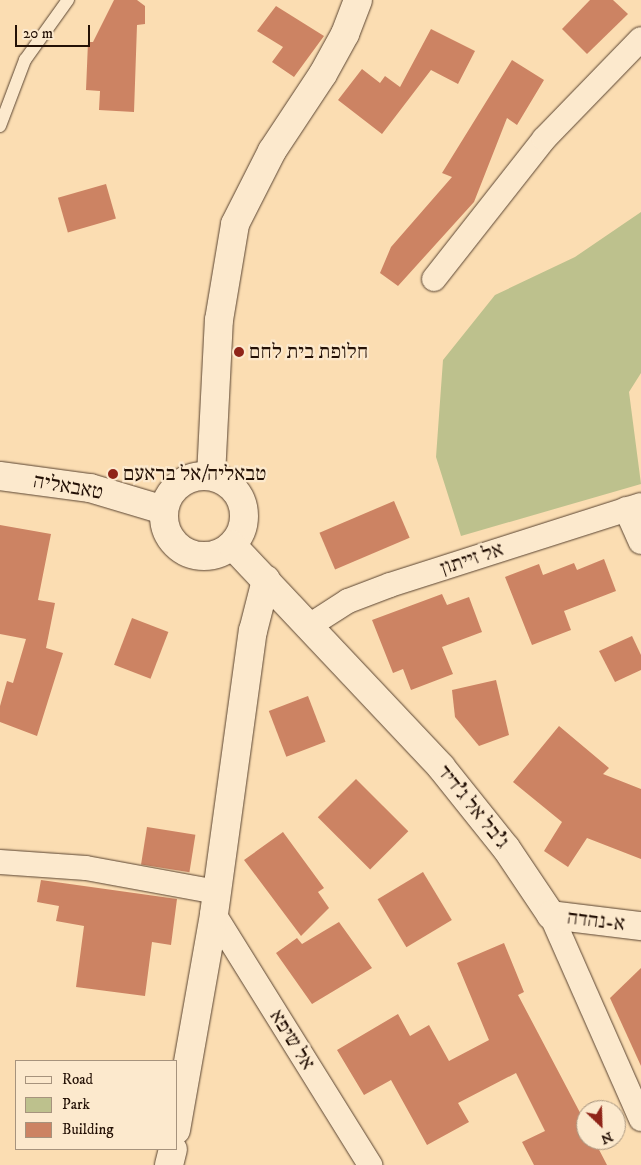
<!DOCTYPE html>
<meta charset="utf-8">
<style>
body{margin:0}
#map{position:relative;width:641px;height:1165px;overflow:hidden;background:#fbddb2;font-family:"IM FELL DW Pica","Frank Ruhl Libre",serif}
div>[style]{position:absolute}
.green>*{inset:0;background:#bdc18d}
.building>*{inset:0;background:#cc8363;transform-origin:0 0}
.roads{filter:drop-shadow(0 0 1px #5a4431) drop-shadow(0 0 1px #5a4431)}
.lane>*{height:12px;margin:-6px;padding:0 6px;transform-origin:6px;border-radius:6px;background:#fce9cd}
.street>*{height:24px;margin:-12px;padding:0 12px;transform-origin:12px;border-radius:12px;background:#fce9cd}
.secondary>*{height:28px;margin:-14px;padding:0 14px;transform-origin:14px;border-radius:14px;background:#fce9cd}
.secondary>.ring{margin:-14px;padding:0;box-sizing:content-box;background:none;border:28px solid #fce9cd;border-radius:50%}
.dots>*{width:14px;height:14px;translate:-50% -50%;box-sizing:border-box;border:2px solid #fce9cd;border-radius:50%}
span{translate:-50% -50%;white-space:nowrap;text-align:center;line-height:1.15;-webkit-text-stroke:4.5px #fce9cd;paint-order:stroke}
.poi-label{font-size:21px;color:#241106}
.left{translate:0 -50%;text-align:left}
.street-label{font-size:21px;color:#241106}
.legend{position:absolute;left:15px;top:1060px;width:162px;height:90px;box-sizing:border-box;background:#fce9cd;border:1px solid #a6937d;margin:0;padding:6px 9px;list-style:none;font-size:15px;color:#241106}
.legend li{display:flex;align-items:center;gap:10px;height:25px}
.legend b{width:25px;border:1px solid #a6937d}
.north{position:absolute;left:576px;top:1100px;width:50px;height:50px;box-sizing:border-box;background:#fce9cd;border:1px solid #a6937d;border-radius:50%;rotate:156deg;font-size:14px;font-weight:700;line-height:20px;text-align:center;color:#241106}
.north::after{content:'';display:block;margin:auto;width:18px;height:22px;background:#8f2418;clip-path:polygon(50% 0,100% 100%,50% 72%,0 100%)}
.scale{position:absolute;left:15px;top:25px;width:75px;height:22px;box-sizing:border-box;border:2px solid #241106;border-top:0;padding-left:6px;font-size:15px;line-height:18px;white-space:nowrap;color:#241106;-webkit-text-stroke:4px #fce9cd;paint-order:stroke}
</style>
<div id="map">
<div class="green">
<div style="clip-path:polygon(641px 212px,641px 373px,629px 392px,641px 484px,461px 536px,436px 457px,443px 360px,495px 295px,575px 257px)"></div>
</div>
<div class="building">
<div style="clip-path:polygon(114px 0,137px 0,145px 6px,145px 24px,137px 25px,134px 112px,99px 110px,100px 91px,86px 90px,88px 42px,93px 42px)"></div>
<div style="clip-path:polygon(590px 0,613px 0,628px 14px,587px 54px,562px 29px)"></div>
<div style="clip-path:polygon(276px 6px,324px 36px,294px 77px,272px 62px,283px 47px,257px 31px)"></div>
<div style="clip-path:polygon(431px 29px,475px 51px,458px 84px,431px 70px,382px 134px,338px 100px,362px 69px,380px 83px,385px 76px,400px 87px)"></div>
<div style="clip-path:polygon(512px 60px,544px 80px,517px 125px,507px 118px,474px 202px,398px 286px,380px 273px,391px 247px,452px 177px,442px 173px)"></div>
<div style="left:106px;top:184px;width:36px;height:50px;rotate:74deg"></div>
<div style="left:394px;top:501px;width:40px;height:81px;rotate:67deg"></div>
<div style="clip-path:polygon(0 525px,51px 534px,38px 600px,55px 603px,46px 648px,63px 653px,37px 736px,0 722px,0 706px,7px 681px,13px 683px,26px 639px,0 634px)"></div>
<div style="clip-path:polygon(604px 559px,616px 591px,564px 611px,571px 630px,532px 645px,505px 577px,539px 564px,543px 575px,574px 563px,577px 570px)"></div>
<div style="clip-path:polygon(442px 594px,447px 605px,469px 597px,482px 632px,442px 647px,453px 674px,411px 690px,403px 669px,393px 673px,372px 620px)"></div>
<div style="left:132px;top:618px;width:39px;height:50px;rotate:21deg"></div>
<div style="clip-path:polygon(632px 636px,641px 655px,641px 670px,615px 682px,599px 651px)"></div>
<div style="clip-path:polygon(496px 680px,509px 735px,479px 746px,455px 717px,452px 690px)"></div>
<div style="left:308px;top:696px;width:49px;height:42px;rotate:69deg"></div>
<div style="clip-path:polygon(559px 726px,609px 768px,603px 774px,641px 789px,641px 859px,587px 838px,568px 867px,544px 851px,562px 822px,513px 782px)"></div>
<div style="left:356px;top:779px;width:74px;height:54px;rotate:45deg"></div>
<div style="left:147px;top:827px;width:49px;height:38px;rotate:9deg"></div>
<div style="clip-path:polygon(283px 832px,324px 888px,318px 892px,329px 908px,301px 936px,244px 860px)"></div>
<div style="left:423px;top:872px;width:56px;height:53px;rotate:59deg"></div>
<div style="clip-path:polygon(41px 880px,177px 899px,171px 945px,152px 942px,145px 996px,76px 987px,84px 926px,56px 921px,59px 906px,37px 902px)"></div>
<div style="clip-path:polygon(339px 922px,372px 968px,312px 1004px,276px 953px,297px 938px,302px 944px)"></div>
<div style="clip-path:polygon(504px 943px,524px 992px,518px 995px,586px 1124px,586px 1140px,594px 1140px,607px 1165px,534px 1165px,522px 1142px,545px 1131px,516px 1073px,458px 1103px,469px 1122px,427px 1145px,391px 1080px,364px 1095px,337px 1050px,398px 1014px,410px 1036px,429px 1025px,449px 1061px,489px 1040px,457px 963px)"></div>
<div style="clip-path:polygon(641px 968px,641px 1066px,610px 998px)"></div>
</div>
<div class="roads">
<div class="lane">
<div style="left:0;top:126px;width:71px;rotate:-69.3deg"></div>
<div style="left:25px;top:60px;width:74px;rotate:-54.4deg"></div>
</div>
<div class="street">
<div style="left:434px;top:279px;width:178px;rotate:-51.8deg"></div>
<div style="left:544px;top:139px;width:139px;rotate:-45.9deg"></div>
<div style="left:626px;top:509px;width:36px;rotate:66deg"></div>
<div style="left:309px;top:626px;width:46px;rotate:-32.7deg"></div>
<div style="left:348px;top:601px;width:45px;rotate:-20.9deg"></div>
<div style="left:390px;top:585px;width:263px;rotate:-17.7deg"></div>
<div style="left:0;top:862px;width:86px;rotate:4deg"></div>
<div style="left:86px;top:868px;width:133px;rotate:10.4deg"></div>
<div style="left:214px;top:914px;width:296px;rotate:58.1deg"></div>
<div style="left:551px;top:915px;width:223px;rotate:66.2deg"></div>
</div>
<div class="secondary">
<div style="left:0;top:476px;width:91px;rotate:7.6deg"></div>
<div style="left:90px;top:488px;width:77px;rotate:16.6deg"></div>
<div style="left:211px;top:476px;width:156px;rotate:-87.1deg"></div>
<div style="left:219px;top:320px;width:97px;rotate:-80.5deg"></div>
<div style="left:235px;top:224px;width:82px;rotate:-63.1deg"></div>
<div style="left:272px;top:151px;width:92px;rotate:-56.5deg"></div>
<div style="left:323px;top:74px;width:46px;rotate:-61.2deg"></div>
<div style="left:345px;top:34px;width:36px;rotate:-69deg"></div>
<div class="ring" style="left:164px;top:476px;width:52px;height:52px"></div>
<div style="left:232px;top:545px;width:305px;rotate:46.7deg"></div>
<div style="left:441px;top:767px;width:104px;rotate:51.3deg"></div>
<div style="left:506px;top:848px;width:81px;rotate:56.1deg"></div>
<div style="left:551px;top:915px;width:91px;rotate:7deg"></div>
<div style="left:176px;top:1130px;width:219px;rotate:-80deg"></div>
<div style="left:214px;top:914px;width:286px;rotate:-82.2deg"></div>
<div style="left:253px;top:631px;width:53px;rotate:-75.7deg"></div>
<div style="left:169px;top:1165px;width:16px;rotate:-76deg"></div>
</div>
</div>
<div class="dots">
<div style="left:239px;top:352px;background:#8f2418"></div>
<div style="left:113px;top:474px;background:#8f2418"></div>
</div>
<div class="poi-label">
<span class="left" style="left:249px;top:352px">חלופת בית לחם</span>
<span class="left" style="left:123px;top:474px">טבאליה/אל בראעם</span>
</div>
<div class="street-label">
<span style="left:68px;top:487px;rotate:10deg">טאבאליה</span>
<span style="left:472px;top:559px;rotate:-18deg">אל זייתון</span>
<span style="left:473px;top:807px;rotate:51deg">ג'בל אל ג'דיד</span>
<span style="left:596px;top:921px;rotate:7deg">א-נהדה</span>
<span style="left:292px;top:1040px;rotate:58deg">אל שיפא</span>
</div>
<ul class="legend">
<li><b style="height:6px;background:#fce9cd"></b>Road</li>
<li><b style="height:14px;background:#bdc18d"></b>Park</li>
<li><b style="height:14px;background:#cc8363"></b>Building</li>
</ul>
<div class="north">N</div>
<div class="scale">20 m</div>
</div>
